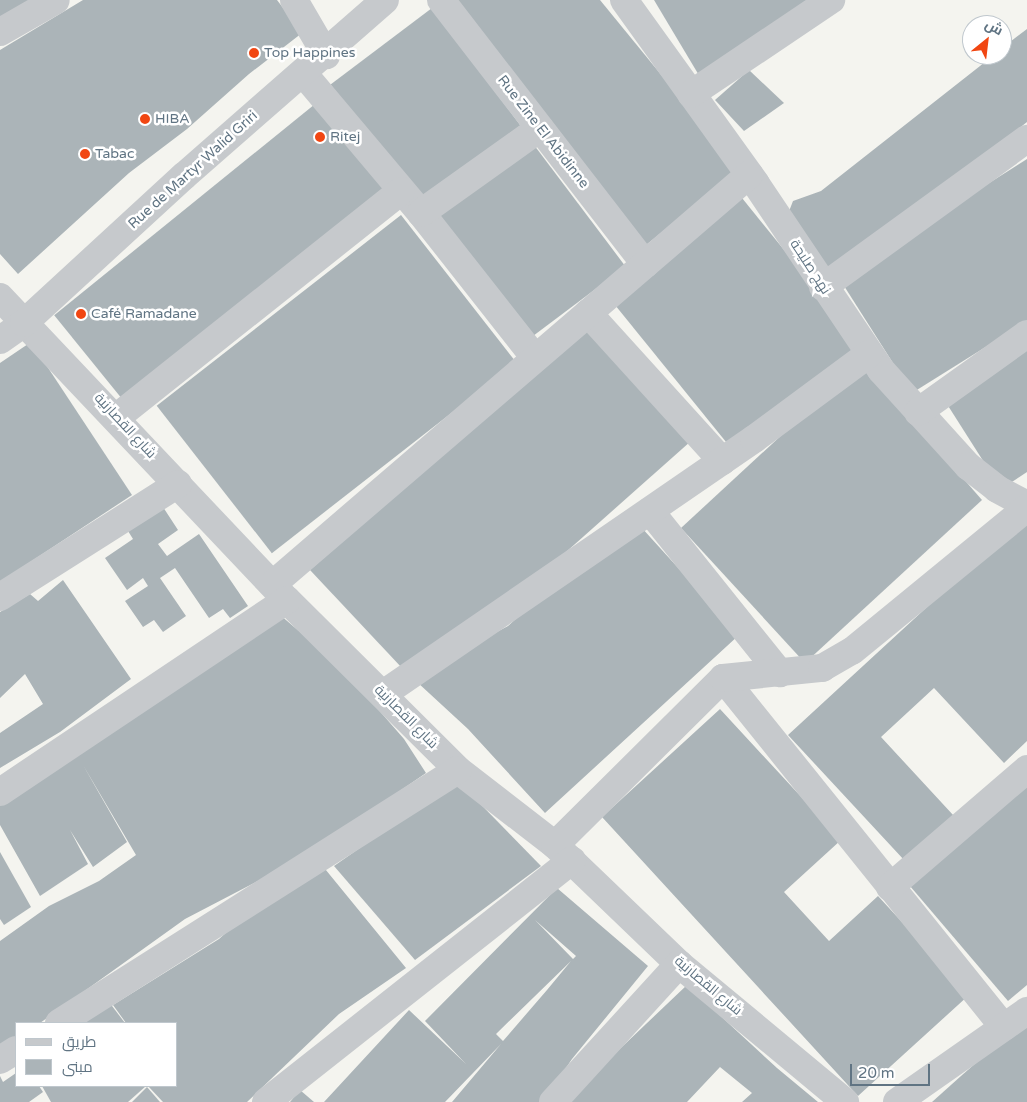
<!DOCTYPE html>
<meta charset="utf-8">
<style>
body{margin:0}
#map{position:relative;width:1027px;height:1102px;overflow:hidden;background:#f4f4ef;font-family:"Varela Round",Cairo,sans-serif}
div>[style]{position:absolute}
.building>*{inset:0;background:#abb4b8;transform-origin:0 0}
.minor>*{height:28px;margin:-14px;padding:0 14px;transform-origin:14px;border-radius:14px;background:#c6c9cc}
.dots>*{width:14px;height:14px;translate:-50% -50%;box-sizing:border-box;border:2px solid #fff;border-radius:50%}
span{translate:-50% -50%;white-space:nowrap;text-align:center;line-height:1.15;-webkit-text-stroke:5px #fff;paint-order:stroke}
.poi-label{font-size:14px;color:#607483}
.left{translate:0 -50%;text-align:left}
.street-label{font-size:14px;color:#607483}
.legend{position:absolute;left:15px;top:1022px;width:162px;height:65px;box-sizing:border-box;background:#fff;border:1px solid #bfc7cd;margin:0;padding:6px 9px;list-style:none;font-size:15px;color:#607483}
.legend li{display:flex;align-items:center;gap:10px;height:25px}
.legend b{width:25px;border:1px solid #bfc7cd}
.north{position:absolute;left:962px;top:15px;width:50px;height:50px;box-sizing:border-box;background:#fff;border:1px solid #bfc7cd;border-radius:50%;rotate:29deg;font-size:14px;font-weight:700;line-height:20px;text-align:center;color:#607483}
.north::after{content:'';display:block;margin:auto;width:18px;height:22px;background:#f14612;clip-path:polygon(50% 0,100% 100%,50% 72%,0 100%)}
.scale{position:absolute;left:850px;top:1064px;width:80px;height:22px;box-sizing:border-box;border:2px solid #607483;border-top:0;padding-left:6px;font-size:15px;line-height:18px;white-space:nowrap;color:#607483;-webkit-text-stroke:4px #fff;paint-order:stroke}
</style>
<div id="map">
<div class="building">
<div style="clip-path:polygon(0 0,32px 0,0 19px)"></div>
<div style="clip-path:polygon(83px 0,277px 0,302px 33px,249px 74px,187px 129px,129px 173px,18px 274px,0 254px,0 50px)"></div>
<div style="clip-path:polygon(446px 0,600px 0,739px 170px,646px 245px)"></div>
<div style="clip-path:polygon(654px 0,819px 0,700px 77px)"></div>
<div style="left:432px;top:8px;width:147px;height:127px;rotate:53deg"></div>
<div style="clip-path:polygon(1027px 29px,1027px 122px,832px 276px,786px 219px,793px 201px,821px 191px,994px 55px,1002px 55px,1002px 48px)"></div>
<div style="clip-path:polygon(749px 70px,784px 103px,744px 131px,715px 100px)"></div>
<div style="left:320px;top:100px;width:114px;height:342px;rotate:51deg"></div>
<div style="left:531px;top:141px;width:157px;height:122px;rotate:53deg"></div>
<div style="clip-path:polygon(1027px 159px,1027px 321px,912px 393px,839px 278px)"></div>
<div style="left:742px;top:198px;width:188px;height:166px;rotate:51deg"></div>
<div style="left:401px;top:215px;width:187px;height:310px;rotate:52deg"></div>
<div style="clip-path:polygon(586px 324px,691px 441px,521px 592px,402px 668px,310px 570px)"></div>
<div style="clip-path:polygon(31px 342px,132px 495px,0 582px,0 363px)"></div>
<div style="clip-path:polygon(1027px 348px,1027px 472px,1001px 489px,945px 401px)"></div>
<div style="clip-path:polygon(866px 367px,982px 500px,805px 663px,681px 528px,799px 419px)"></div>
<div style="clip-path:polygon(163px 507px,178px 530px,158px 544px,167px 556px,199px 534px,248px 606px,230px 618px,223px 609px,209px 618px,175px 568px,160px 578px,186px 616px,163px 632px,154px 620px,143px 627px,125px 601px,148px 586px,143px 578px,127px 590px,105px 558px,133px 539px,128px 531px)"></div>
<div style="clip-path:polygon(1027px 515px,1027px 741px,1004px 763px,934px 688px,881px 737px,954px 816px,905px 861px,788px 735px)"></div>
<div style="clip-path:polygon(641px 527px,739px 635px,545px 813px,468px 729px,417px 682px,441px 662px,508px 626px,572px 568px)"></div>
<div style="clip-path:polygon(63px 580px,131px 679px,60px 732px,0 768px,0 733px,43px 704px,25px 674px,0 698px,0 612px,30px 594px,38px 601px)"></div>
<div style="clip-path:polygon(279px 614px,343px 669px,404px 739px,426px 773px,302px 858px,185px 919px,40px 1023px,16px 1023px,16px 1041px,0 1052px,0 941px,49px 906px,99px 881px,136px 855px,83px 765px,127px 842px,93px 867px,70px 830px,88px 864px,40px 896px,0 825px,0 803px)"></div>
<div style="clip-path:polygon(720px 709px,841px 840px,784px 892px,829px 941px,878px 896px,969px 995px,858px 1096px,602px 817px)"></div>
<div style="clip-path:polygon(1027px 775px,1027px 985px,1008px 1001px,904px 879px)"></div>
<div style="clip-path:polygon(457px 780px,541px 866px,415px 960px,334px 866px)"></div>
<div style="clip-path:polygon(0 852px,31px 907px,4px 925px,0 919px)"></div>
<div style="clip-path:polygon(321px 864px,406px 968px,339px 1014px,247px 1102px,163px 1102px,148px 1086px,176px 1086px,176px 1023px,126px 1023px,113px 1005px,219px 939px,247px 914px)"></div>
<div style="clip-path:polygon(evenodd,557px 888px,648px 966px,572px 1059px,543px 1102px,452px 1102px,501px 1044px,445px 1102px,324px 1102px,409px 1010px,466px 1064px,425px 1021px,557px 888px,535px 920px,576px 956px,573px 959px,535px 920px,557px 888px,571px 961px,547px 990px,503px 1041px,496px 1034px,571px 961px)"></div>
<div style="clip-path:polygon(687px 985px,777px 1068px,818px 1102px,742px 1102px,752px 1093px,720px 1067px,687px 1102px,564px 1102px)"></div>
<div style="clip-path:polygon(109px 1002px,125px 1023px,75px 1023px)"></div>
<div style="clip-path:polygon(1027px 1018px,1027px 1102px,932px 1102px,961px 1076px)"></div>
<div style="clip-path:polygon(16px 1073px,16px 1086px,39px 1086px,43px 1092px,29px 1102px,0 1102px,0 1076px,3px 1082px)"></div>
<div style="clip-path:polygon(42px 1086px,146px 1086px,128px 1102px,51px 1102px)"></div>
<div style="clip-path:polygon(147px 1087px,160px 1102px,132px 1102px)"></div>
<div style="clip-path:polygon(300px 1090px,314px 1102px,290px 1102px)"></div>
</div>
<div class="minor">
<div style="left:294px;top:0;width:64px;rotate:59.8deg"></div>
<div style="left:441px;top:0;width:334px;rotate:52.3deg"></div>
<div style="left:624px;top:0;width:226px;rotate:54.3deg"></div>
<div style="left:756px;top:184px;width:224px;rotate:56.1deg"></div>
<div style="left:881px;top:370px;width:130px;rotate:47.8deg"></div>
<div style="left:968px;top:466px;width:37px;rotate:38deg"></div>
<div style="left:997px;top:489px;width:34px;rotate:28deg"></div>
<div style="left:0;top:32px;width:64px;rotate:-29.7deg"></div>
<div style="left:303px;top:73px;width:183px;rotate:49.9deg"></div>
<div style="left:421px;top:213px;width:184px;rotate:51.8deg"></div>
<div style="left:691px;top:94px;width:169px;rotate:-33.9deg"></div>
<div style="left:421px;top:213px;width:146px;rotate:-35.5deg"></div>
<div style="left:823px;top:287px;width:252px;rotate:-36deg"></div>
<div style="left:0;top:297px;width:417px;rotate:46.6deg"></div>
<div style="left:287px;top:600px;width:241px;rotate:44.8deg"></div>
<div style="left:458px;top:770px;width:123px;rotate:37.7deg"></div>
<div style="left:555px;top:845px;width:172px;rotate:43.8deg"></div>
<div style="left:679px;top:964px;width:216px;rotate:39.7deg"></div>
<div style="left:588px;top:313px;width:200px;rotate:47.8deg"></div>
<div style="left:0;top:340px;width:29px;rotate:-35deg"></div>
<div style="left:24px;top:323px;width:217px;rotate:-42.6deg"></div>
<div style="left:184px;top:176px;width:267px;rotate:-41.2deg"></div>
<div style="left:918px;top:412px;width:134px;rotate:-35.6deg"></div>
<div style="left:117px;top:417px;width:363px;rotate:-38.5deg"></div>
<div style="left:650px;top:511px;width:208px;rotate:51.3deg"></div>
<div style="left:273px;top:584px;width:628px;rotate:-40.67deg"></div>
<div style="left:0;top:597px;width:211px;rotate:-32.4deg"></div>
<div style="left:723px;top:678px;width:448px;rotate:51.2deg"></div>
<div style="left:383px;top:694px;width:450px;rotate:-34.5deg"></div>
<div style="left:754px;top:439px;width:143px;rotate:-36.5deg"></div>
<div style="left:0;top:792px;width:345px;rotate:-33.8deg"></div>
<div style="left:555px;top:845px;width:237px;rotate:-44.8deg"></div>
<div style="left:723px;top:678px;width:100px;rotate:-5.8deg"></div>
<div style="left:822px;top:668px;width:34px;rotate:-30deg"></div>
<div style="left:852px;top:651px;width:226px;rotate:-39.3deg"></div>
<div style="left:890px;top:887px;width:181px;rotate:-40.7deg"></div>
<div style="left:59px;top:1023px;width:472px;rotate:-32.4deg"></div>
<div style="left:0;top:1060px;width:19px;rotate:-32deg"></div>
<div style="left:266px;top:1102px;width:390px;rotate:-38.3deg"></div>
<div style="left:553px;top:1102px;width:187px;rotate:-47.6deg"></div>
<div style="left:897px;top:1102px;width:159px;rotate:-35deg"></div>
</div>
<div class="dots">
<div style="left:254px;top:53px;background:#f14612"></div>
<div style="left:145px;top:119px;background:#f14612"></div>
<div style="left:320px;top:137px;background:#f14612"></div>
<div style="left:85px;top:154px;background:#f14612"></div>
<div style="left:81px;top:314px;background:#f14612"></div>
</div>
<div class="poi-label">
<span class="left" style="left:264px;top:53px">Top Happines</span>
<span class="left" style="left:155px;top:119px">HIBA</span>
<span class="left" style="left:330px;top:137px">Ritej</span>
<span class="left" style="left:95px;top:154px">Tabac</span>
<span class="left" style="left:91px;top:314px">Café Ramadane</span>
</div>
<div class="street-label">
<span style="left:543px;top:132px;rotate:52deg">Rue Zine El Abidinne</span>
<span style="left:193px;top:170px;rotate:-42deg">Rue de Martyr Walid Griri</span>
<span style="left:810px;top:267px;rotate:57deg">نهج صليحة</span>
<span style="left:125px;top:426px;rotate:47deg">شارع القصارنية</span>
<span style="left:406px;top:717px;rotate:45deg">شارع القصارنية</span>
<span style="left:708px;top:986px;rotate:40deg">شارع القصارنية</span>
</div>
<ul class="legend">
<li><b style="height:6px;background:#c6c9cc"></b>طريق</li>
<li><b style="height:14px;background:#abb4b8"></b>مبنى</li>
</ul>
<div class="north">ش</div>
<div class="scale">20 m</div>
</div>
